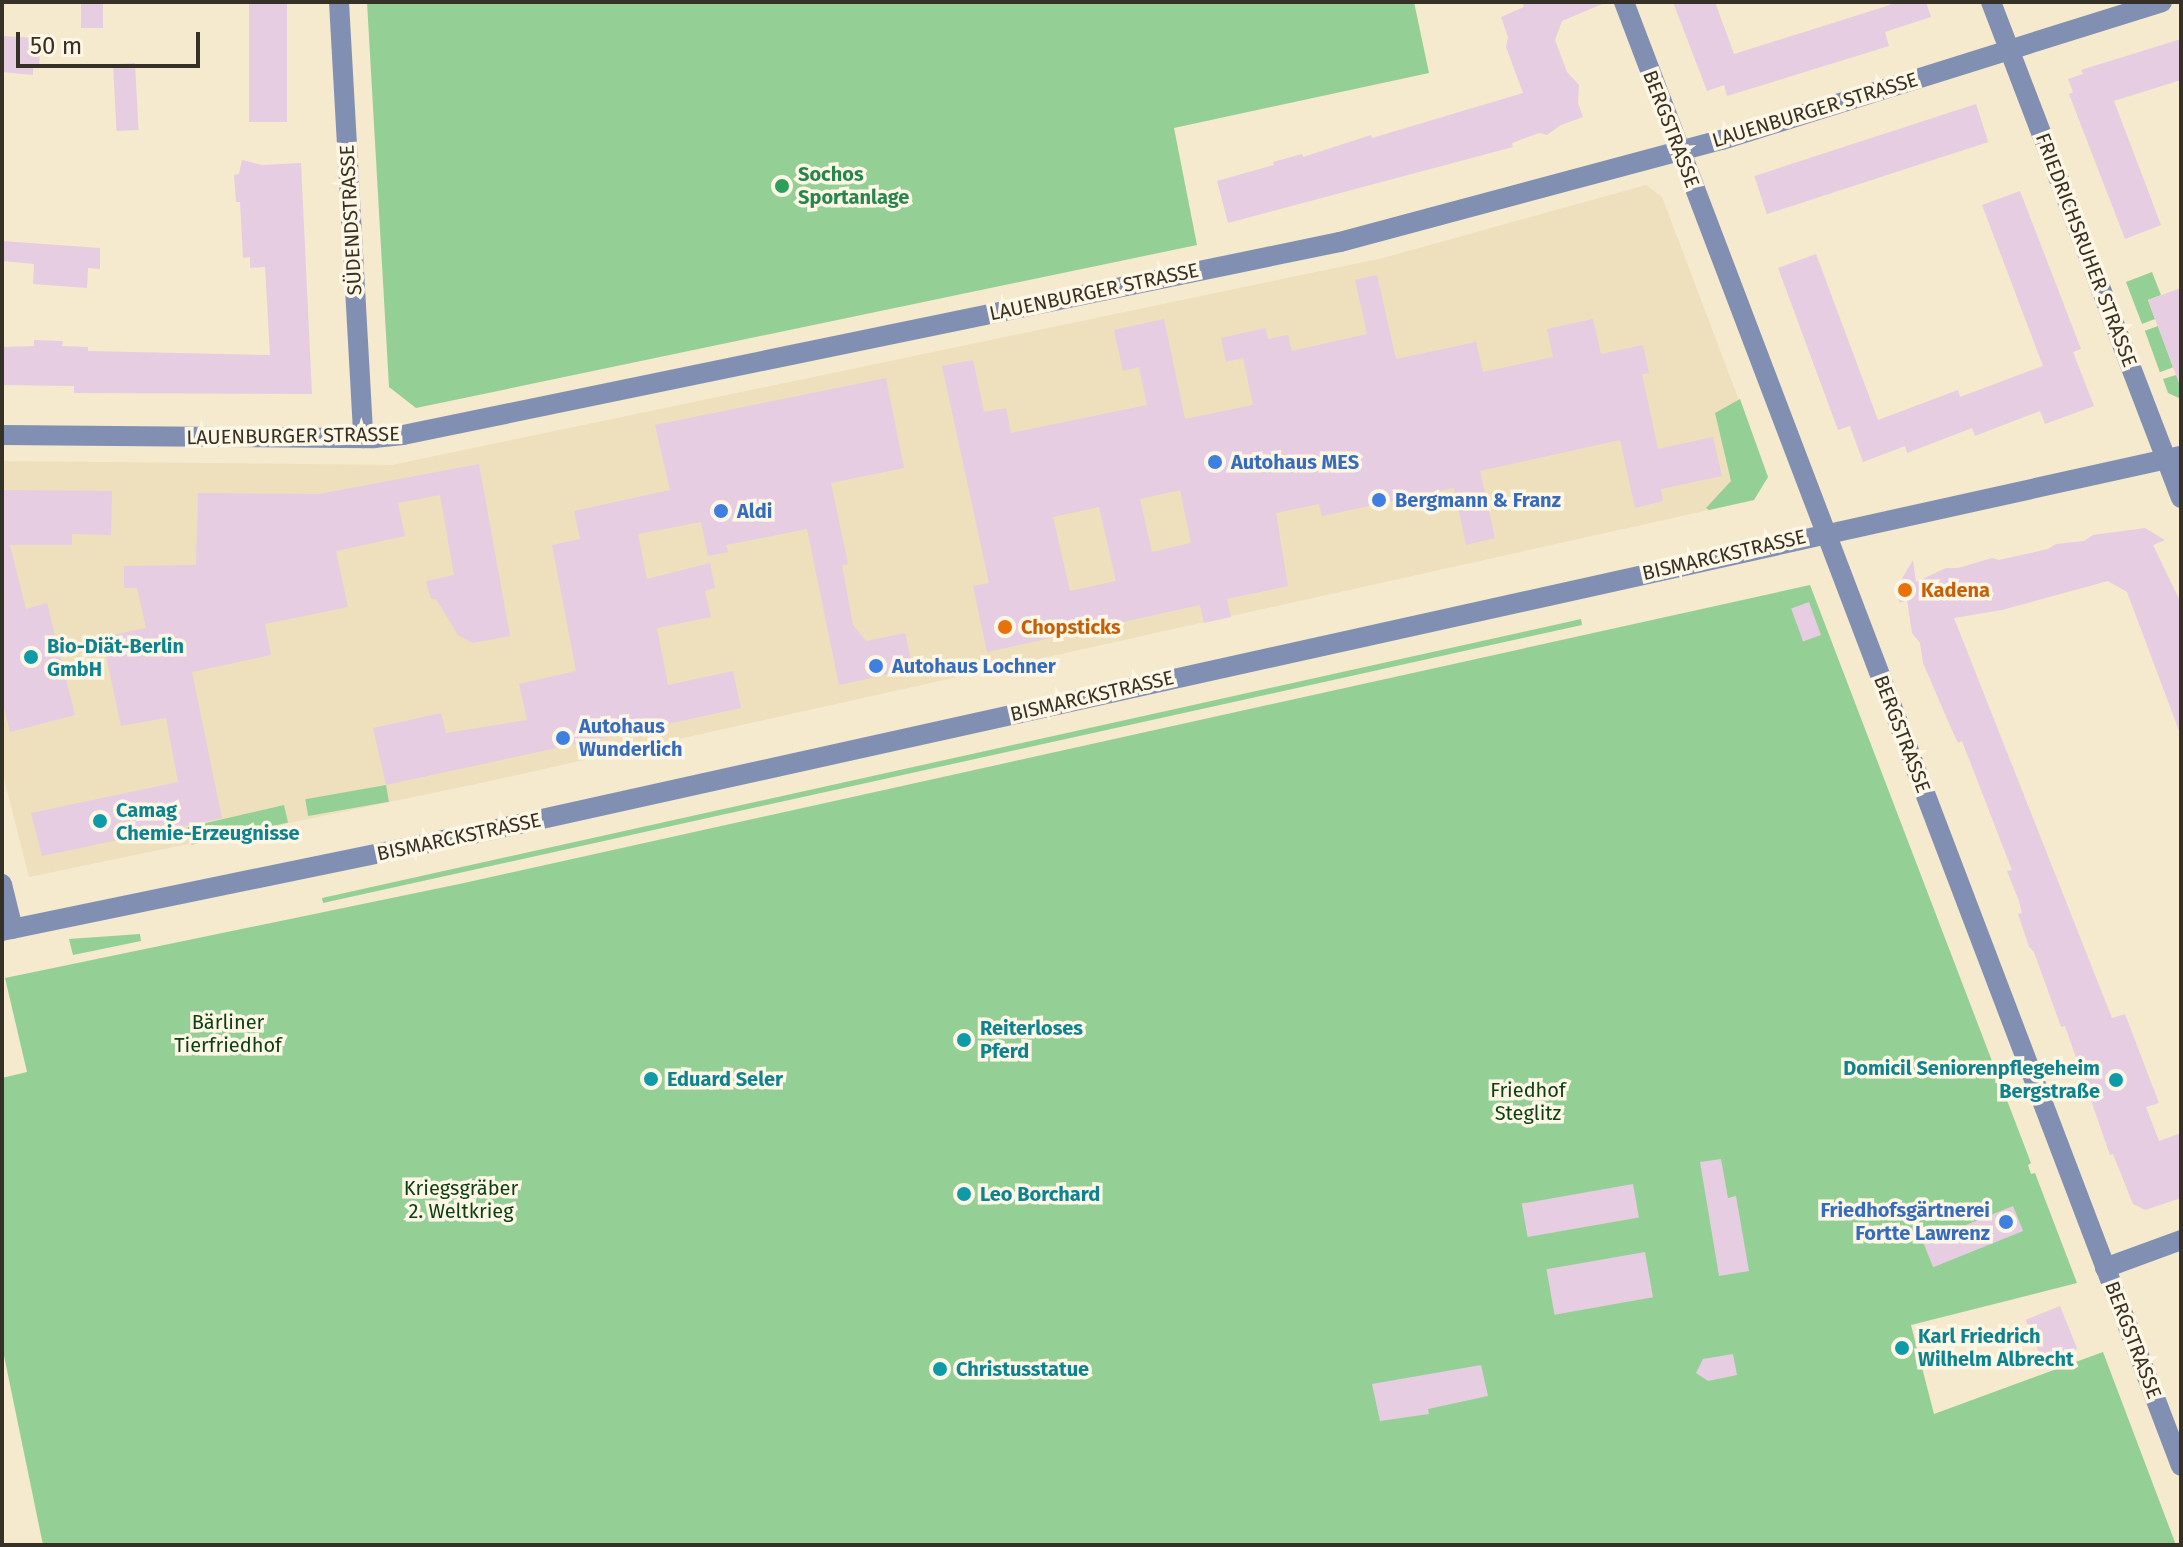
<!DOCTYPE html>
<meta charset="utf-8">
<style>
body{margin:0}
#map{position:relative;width:2183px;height:1547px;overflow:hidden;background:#f5e9ce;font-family:"Fira Sans",sans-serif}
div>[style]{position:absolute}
.built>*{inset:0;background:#eedfbd}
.green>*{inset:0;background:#94d096;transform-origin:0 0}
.building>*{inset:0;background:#e6cde2;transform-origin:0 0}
.minor>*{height:20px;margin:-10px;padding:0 10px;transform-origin:10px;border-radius:10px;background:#8190b2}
.dots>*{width:22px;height:22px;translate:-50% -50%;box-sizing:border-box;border:4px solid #fef7e6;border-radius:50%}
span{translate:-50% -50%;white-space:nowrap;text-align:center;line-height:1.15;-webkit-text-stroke:7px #fef7e6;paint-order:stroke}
.street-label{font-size:20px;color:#353126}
.leisure-label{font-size:20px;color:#27864d;font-weight:700}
.left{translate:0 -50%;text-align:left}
.shop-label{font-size:20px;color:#366cbe;font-weight:700}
.right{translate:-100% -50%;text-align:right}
.food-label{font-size:20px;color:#c56008;font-weight:700}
.culture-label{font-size:20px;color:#0d838f;font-weight:700}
.park-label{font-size:20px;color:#0b4013}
.frame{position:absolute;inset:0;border:4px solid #353126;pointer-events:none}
.scale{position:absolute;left:16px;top:32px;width:184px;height:36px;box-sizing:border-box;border:4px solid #353126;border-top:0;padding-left:10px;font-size:24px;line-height:28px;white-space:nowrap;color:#353126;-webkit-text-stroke:6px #fef7e6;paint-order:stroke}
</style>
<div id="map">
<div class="built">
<div style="clip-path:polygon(1646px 185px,1662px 197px,1768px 477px,1754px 500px,476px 784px,29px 877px,2px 771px,2px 461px,392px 465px,1383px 258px)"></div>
</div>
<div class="green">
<div style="clip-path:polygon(367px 2px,1414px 2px,1429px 73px,1174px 128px,1197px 245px,416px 408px,389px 387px)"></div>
<div style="clip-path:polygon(2152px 272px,2161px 295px,2148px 300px,2155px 319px,2142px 324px,2126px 282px)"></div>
<div style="left:2158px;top:326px;width:44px;height:14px;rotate:70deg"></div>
<div style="clip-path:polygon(2176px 375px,2181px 386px,2181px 399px,2168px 393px,2163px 379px)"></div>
<div style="clip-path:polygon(1740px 399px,1768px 477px,1754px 500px,1709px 510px,1706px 508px,1731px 481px,1715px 413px)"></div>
<div style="clip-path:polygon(1810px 585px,2031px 1163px,2028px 1165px,2031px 1174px,2035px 1173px,2077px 1283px,1911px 1325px,1934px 1414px,2103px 1352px,2176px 1545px,43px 1545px,2px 1346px,2px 1078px,27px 1072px,5px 978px,464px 883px)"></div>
<div style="clip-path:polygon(1581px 619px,1582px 625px,323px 903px,322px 898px)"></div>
<div style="left:386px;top:785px;width:17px;height:82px;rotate:80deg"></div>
<div style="left:284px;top:805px;width:18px;height:99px;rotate:77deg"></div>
<div style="clip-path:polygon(140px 934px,141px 941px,73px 955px,69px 939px)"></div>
</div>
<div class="building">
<div style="left:81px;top:2px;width:22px;height:26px"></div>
<div style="left:249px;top:2px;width:38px;height:120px"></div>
<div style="clip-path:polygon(1522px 2px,1607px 2px,1562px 21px,1555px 40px,1567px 72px,1579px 85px,1578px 103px,1583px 117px,1561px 125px,1547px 135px,1539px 133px,1512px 143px,1513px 147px,1228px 223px,1217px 181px,1274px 165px,1273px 162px,1302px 154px,1303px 157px,1371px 135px,1372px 138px,1523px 93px,1506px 47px,1508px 37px,1501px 17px,1524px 7px)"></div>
<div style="clip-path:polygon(1673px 2px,1715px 2px,1734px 54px,1890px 5px,1889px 2px,1926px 2px,1931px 17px,1885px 32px,1889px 46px,1727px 96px,1724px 85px,1707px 91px)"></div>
<div style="clip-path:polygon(2px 36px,35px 38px,34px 48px,40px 48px,39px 68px,33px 68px,33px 75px,2px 72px)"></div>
<div style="clip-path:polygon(2181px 39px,2181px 80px,2114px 101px,2161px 225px,2125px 239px,2069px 94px,2073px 92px,2068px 79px,2083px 74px,2081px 70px)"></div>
<div style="left:135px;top:63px;width:67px;height:22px;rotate:87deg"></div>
<div style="left:1976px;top:104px;width:40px;height:233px;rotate:72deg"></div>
<div style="clip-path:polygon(242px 160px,262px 165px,301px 163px,312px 394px,74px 393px,74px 386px,2px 385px,2px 347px,34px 346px,34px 340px,63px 341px,62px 346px,88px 347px,88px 351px,270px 355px,265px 267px,250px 268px,250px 257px,243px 258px,240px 202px,236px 202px,234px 175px,239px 174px)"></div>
<div style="clip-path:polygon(2020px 191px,2081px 349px,2073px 352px,2094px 406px,2045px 424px,2040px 411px,1975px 436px,1972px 428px,1907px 453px,1905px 446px,1863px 462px,1850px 426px,1838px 430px,1778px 268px,1816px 254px,1878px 420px,1958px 390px,1960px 397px,2043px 366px,1982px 205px)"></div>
<div style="clip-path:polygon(2px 241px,100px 248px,100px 269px,88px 268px,87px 288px,33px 284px,34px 264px,2px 261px)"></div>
<div style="clip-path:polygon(evenodd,1377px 275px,1396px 359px,1476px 342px,1483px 372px,1553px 357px,1547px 329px,1593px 319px,1601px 354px,1643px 345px,1649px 373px,1642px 374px,1658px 449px,1713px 437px,1722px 476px,1661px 489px,1663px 501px,1635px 508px,1620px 440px,1480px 471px,1495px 538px,1466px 545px,1454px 488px,1322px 516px,1319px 504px,1276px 513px,1288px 586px,1227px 599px,1231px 617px,1204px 623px,1200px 605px,987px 652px,973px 586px,989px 583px,942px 366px,973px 360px,984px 412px,1006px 408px,1011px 433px,1147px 405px,1139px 367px,1123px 371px,1114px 330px,1164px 319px,1185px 419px,1253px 405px,1243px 358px,1226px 362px,1221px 338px,1265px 328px,1268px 339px,1288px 335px,1292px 351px,1367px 334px,1355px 280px,1377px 275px,1180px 490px,1191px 543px,1152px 552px,1140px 499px,1180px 490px,1377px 275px,1099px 507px,1116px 581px,1070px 591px,1053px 517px,1099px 507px)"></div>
<div style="clip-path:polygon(2181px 288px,2181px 382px,2179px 383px,2148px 300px)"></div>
<div style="clip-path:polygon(886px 378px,904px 468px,831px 483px,848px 564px,842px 565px,853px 625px,866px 641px,905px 633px,913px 669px,839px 685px,807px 529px,726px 545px,728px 552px,708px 556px,701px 522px,638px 534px,647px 579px,710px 563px,715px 588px,705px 591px,711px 617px,657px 628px,668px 685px,733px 671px,741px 708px,386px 785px,373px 728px,441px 713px,446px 733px,527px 720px,519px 684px,576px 671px,552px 545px,580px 539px,574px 511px,670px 490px,655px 425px)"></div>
<div style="clip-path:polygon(479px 464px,510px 636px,473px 643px,458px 635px,436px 599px,431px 599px,426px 581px,454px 575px,440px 495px,398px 503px,405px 536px,336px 551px,348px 607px,265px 624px,271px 655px,192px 672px,222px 818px,42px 856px,31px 813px,178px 782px,166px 718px,121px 726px,102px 637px,146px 628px,137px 588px,124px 588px,124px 566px,196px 565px,198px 493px,319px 494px)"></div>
<div style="clip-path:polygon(2px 490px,112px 491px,111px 535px,72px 534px,72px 545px,10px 545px,26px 609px,47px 603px,75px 715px,10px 732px,2px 699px)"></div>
<div style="clip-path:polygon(2145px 528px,2165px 540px,2153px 545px,2181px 603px,2181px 736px,2127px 592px,2108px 581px,2002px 610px,1954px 618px,2112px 1018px,2125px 1014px,2159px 1103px,2146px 1107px,2159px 1141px,2181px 1133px,2181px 1198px,2145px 1210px,2133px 1204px,2113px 1154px,2110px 1155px,2065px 1026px,2061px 1027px,2034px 952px,2029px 947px,2018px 914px,2022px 913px,2019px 901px,2007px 871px,2012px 870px,1962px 741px,1958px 743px,1951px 728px,1923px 663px,1920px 643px,1912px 633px,1907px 600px,1900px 603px,1895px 590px,1913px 560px,1916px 582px,1946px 568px,1958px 568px,1992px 558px,1999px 560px,2048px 549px,2056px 544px,2084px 541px,2093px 535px)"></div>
<div style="left:1809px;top:602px;width:35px;height:19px;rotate:70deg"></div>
<div style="clip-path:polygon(1721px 1159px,1728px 1198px,1736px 1196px,1749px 1271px,1719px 1276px,1700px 1162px)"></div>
<div style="left:1633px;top:1184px;width:34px;height:113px;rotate:80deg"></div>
<div style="left:2013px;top:1206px;width:27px;height:97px;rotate:68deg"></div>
<div style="left:1645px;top:1252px;width:46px;height:100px;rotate:80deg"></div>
<div style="left:2060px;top:1306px;width:46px;height:37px;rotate:68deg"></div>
<div style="clip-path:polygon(1733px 1354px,1737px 1375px,1708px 1381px,1696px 1373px,1703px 1359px)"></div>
<div style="clip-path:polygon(1481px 1365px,1488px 1396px,1428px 1409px,1429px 1414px,1380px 1421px,1372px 1384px)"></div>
</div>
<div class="minor">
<div style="left:339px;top:2px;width:437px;rotate:86.8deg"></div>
<div style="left:1624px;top:2px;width:1566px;rotate:69.17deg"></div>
<div style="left:1991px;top:2px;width:531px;rotate:69.04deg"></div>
<div style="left:2px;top:435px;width:372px;rotate:0.5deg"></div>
<div style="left:374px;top:438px;width:29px;rotate:-6deg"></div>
<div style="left:403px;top:435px;width:957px;rotate:-11.64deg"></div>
<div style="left:1340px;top:242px;width:395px;rotate:-15deg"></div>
<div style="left:1722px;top:140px;width:461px;rotate:-17.4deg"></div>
<div style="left:2px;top:884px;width:46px;rotate:76.3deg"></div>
<div style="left:2px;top:931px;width:510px;rotate:-11.66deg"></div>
<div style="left:501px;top:828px;width:1721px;rotate:-12.49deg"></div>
<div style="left:2105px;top:1268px;width:81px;rotate:-20.2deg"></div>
</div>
<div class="dots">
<div style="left:782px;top:186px;background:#2e9e5b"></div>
<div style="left:1215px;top:462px;background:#3f7fe0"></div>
<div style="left:1379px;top:500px;background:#3f7fe0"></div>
<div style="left:721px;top:511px;background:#3f7fe0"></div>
<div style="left:1905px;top:590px;background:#e8710a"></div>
<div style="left:1005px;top:627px;background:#e8710a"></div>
<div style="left:31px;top:657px;background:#0f9aa8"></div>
<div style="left:876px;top:666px;background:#3f7fe0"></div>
<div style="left:563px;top:738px;background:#3f7fe0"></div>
<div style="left:100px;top:821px;background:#0f9aa8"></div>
<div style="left:964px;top:1040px;background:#0f9aa8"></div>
<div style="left:651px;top:1079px;background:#0f9aa8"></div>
<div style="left:2116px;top:1080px;background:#0f9aa8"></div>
<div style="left:964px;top:1194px;background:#0f9aa8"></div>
<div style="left:2006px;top:1222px;background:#3f7fe0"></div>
<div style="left:1902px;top:1348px;background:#0f9aa8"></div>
<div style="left:940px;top:1369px;background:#0f9aa8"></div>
</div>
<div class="street-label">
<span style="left:1815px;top:110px;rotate:-17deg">LAUENBURGER STRASSE</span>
<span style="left:1671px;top:129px;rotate:69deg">BERGSTRASSE</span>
<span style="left:351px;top:220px;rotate:-93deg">SÜDENDSTRASSE</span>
<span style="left:2086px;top:250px;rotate:69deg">FRIEDRICHSRUHER STRASSE</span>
<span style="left:1094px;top:292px;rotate:-12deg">LAUENBURGER STRASSE</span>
<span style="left:293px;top:436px;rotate:-1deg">LAUENBURGER STRASSE</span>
<span style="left:1724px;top:555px;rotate:-13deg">BISMARCKSTRASSE</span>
<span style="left:1092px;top:696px;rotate:-13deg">BISMARCKSTRASSE</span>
<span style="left:1902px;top:734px;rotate:69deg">BERGSTRASSE</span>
<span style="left:459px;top:837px;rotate:-12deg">BISMARCKSTRASSE</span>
<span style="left:2133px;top:1340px;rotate:69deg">BERGSTRASSE</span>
</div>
<div class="leisure-label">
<span class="left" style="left:798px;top:186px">Sochos<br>Sportanlage</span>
</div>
<div class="shop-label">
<span class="left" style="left:1231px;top:462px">Autohaus MES</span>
<span class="left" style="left:1395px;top:500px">Bergmann &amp; Franz</span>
<span class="left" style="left:737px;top:511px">Aldi</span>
<span class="left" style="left:892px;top:666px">Autohaus Lochner</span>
<span class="left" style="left:579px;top:738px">Autohaus<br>Wunderlich</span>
<span class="right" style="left:1990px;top:1222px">Friedhofsgärtnerei<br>Fortte Lawrenz</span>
</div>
<div class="food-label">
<span class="left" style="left:1921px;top:590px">Kadena</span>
<span class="left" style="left:1021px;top:627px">Chopsticks</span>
</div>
<div class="culture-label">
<span class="left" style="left:47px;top:658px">Bio-Diät-Berlin<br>GmbH</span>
<span class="left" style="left:116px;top:822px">Camag<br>Chemie-Erzeugnisse</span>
<span class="left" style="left:980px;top:1040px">Reiterloses<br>Pferd</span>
<span class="right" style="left:2100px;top:1080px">Domicil Seniorenpflegeheim<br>Bergstraße</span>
<span class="left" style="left:667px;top:1079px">Eduard Seler</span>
<span class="left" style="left:980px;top:1194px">Leo Borchard</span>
<span class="left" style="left:1918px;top:1348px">Karl Friedrich<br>Wilhelm Albrecht</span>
<span class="left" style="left:956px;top:1369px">Christusstatue</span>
</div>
<div class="park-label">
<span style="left:228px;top:1034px">Bärliner<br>Tierfriedhof</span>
<span style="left:1528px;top:1102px">Friedhof<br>Steglitz</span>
<span style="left:461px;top:1200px">Kriegsgräber<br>2. Weltkrieg</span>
</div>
<div class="frame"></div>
<div class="scale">50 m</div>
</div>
